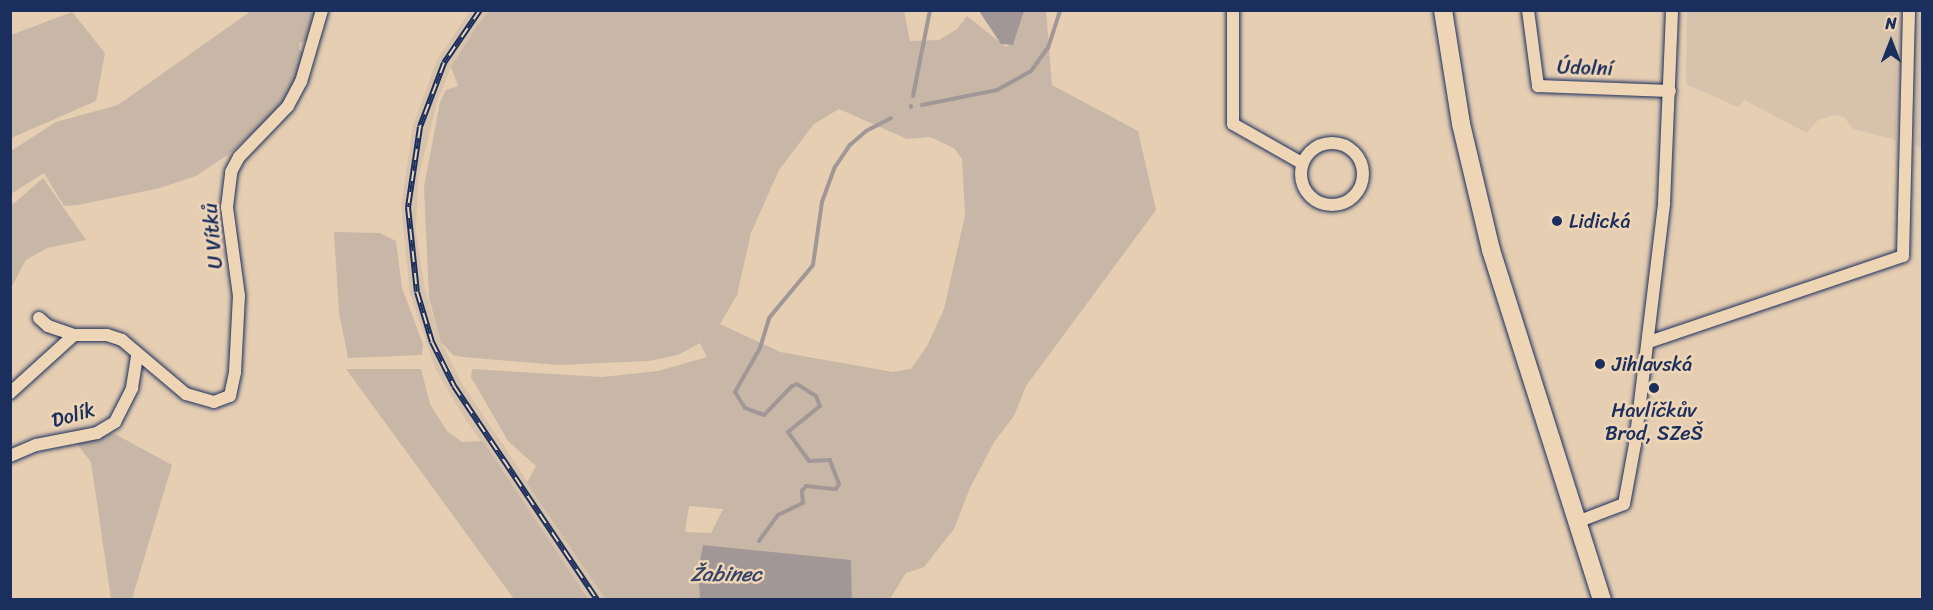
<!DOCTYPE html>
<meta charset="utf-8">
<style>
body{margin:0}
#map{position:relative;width:1933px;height:610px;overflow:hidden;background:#e6ceb2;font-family:Sriracha,sans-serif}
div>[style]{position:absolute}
.built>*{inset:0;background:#d7c2ac}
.green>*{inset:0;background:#c8b7a6}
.water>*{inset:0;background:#a09796}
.stream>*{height:4px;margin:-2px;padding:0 2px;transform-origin:2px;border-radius:2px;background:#a09796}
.roads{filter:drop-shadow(0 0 2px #1b2f5e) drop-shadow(0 0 2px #1b2f5e)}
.minor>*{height:12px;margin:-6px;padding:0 6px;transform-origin:6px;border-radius:6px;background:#eed5b6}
.minor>.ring{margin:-6px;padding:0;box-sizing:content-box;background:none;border:12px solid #eed5b6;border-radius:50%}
.primary>*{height:18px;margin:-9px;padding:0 9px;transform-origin:9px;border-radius:9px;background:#eed5b6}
.rail>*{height:6px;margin-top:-3px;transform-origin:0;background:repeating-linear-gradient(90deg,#eed5b6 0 11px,#1b2f5e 0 22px);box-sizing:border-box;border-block:2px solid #1b2f5e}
.dots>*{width:16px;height:16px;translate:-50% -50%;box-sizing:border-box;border:3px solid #eed5b6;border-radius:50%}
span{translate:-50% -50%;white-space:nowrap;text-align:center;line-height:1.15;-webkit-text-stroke:5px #eed5b6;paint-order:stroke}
.street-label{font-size:20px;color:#1b2f5e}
.poi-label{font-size:20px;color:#1b2f5e}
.left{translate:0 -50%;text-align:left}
.water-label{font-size:21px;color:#364469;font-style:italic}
.frame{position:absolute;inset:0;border:12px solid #1b2f5e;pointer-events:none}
.north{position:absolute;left:1861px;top:12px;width:60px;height:60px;-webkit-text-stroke:4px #eed5b6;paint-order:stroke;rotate:0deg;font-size:16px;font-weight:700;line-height:24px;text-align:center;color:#1b2f5e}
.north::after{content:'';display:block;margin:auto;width:21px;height:27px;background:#1b2f5e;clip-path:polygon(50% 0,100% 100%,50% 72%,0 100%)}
</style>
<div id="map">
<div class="built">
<div style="clip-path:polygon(470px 11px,490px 11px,451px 67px,437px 102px,418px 180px,416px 231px,425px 290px,440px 339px,461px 382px,606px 599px,588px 599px,462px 414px,435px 368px,410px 293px,401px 206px,413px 125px,437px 60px)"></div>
<div style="clip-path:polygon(1687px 11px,1897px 11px,1896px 140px,1853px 129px,1844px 117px,1836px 115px,1818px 120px,1807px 133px,1744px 100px,1738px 107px,1686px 84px)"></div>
<div style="clip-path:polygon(1922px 15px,1922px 151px,1915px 143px,1919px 18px)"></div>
</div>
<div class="green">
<div style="clip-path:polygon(evenodd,1046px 10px,1052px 85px,1138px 131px,1156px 210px,1026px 386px,1014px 416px,994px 442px,970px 488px,954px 529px,924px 567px,906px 573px,890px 599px,852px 599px,851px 561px,703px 545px,698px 570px,700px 599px,606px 600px,527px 483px,536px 466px,508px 441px,471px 377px,472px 369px,602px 377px,658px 371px,707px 357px,700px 343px,678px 355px,648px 361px,558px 365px,463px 357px,453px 355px,441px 342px,429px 298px,424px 187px,440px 102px,446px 90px,458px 86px,451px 67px,479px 23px,490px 11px,904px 11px,910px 41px,939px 40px,957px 29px,967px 16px,1006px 47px,1014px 42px,1023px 11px,1046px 10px,839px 109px,907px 139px,930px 137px,954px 148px,962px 159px,965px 215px,944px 309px,927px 346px,911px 369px,893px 372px,780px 352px,720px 324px,737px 295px,751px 233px,779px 170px,814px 124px,839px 109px,1046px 10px,689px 506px,723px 509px,711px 533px,685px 532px,689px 506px)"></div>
<div style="clip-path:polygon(251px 11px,318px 11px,309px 40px,299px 43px,299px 50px,305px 53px,287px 103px,229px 154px,196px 176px,160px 188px,78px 205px,64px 206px,44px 173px,11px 194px,11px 151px,56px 122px,118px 105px)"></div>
<div style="clip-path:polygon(72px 12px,105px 53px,96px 101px,11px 138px,11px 35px)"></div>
<div style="clip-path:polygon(43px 178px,86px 240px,47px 248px,26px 260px,11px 288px,11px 206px)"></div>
<div style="clip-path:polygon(334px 232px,380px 233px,396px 241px,402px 288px,423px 344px,422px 355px,348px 358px,339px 313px)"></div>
<div style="clip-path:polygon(346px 369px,421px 369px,430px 404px,447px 431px,462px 442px,483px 441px,588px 599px,514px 599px)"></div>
<div style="clip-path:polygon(115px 434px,172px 465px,132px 599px,111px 599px,91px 462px,70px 435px)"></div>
</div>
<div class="water">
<div style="clip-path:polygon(979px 11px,1024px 11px,1013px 45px,1001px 44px)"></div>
<div style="clip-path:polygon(703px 545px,851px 560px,852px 599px,700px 599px,698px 570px)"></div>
</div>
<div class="stream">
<div style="left:913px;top:96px;width:88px;rotate:-78.8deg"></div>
<div style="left:922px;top:105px;width:76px;rotate:-11.3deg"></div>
<div style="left:997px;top:90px;width:39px;rotate:-29deg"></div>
<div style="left:1031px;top:71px;width:29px;rotate:-54deg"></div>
<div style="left:1048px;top:48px;width:40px;rotate:-72deg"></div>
<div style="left:911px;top:107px;width:1px;rotate:-90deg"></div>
<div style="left:759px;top:541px;width:32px;rotate:-54deg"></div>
<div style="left:778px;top:515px;width:28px;rotate:-26deg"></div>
<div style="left:803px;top:503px;width:12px;rotate:-95deg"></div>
<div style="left:802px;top:491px;width:6px;rotate:-51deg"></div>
<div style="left:806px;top:486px;width:30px;rotate:6deg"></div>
<div style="left:836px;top:489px;width:6px;rotate:-59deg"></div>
<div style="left:839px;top:484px;width:26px;rotate:-111deg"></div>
<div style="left:830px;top:460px;width:21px;rotate:177deg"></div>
<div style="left:809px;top:461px;width:36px;rotate:-126deg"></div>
<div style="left:788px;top:432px;width:41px;rotate:-39.1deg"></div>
<div style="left:820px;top:406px;width:11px;rotate:-112deg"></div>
<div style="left:816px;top:396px;width:22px;rotate:-148deg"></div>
<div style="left:797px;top:384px;width:5px;rotate:158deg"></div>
<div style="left:792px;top:386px;width:40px;rotate:134deg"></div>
<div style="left:764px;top:415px;width:20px;rotate:-160deg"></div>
<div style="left:745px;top:408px;width:19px;rotate:-122deg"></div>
<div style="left:735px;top:392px;width:51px;rotate:-60.4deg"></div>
<div style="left:760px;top:348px;width:31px;rotate:-73deg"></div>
<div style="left:769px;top:318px;width:69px;rotate:-50.3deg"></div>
<div style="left:813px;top:265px;width:64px;rotate:-81.9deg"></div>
<div style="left:822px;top:202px;width:37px;rotate:-70deg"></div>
<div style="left:835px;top:167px;width:27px;rotate:-56deg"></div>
<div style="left:850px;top:145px;width:21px;rotate:-41deg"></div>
<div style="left:866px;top:131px;width:28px;rotate:-27deg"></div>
</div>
<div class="roads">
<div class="minor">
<div style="left:1233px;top:10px;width:114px;rotate:90deg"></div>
<div style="left:1233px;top:124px;width:77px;rotate:29.6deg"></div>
<div style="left:1528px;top:10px;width:77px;rotate:82.5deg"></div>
<div style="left:1538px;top:86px;width:132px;rotate:2.2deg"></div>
<div class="ring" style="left:1301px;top:143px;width:50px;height:50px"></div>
<div style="left:39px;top:318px;width:12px;rotate:42deg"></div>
<div style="left:48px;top:326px;width:28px;rotate:19deg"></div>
<div style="left:74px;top:335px;width:33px"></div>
<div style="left:107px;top:335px;width:16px;rotate:18deg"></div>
<div style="left:122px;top:340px;width:84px;rotate:40.2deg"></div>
<div style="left:186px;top:394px;width:29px;rotate:16deg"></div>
<div style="left:214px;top:402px;width:17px;rotate:-21deg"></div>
<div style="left:230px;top:396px;width:25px;rotate:-78deg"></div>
<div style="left:235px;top:372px;width:76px;rotate:-87deg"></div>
<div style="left:239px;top:296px;width:90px;rotate:-97.7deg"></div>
<div style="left:227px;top:207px;width:35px;rotate:-83deg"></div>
<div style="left:231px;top:172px;width:17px;rotate:-62deg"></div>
<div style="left:239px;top:157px;width:71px;rotate:-46.1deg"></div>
<div style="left:288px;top:106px;width:27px;rotate:-62deg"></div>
<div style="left:301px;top:82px;width:75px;rotate:-73.7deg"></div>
<div style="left:1649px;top:342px;width:268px;rotate:-18.7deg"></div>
<div style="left:1903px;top:256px;width:246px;rotate:-88.6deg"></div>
<div style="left:10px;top:393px;width:86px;rotate:-42.2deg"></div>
<div style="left:10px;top:456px;width:28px;rotate:-23deg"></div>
<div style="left:36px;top:445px;width:62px;rotate:-11.1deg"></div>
<div style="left:97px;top:433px;width:21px;rotate:-31deg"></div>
<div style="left:115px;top:422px;width:38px;rotate:-63deg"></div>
<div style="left:132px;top:388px;width:32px;rotate:-81deg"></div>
<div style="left:1577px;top:522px;width:50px;rotate:-21deg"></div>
<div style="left:1624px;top:504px;width:61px;rotate:-79.6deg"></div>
<div style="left:1635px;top:444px;width:243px;rotate:-83.1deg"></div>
<div style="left:1664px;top:203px;width:193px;rotate:-87.6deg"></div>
</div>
<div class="primary">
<div style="left:1443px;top:10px;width:115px;rotate:81deg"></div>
<div style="left:1461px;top:124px;width:130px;rotate:76.6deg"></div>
<div style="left:1491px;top:250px;width:367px;rotate:72.4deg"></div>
</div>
</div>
<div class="rail">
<div style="left:480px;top:10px;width:64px;rotate:124.2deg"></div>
<div style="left:444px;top:63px;width:68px;rotate:110.6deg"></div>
<div style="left:420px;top:127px;width:81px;rotate:98.5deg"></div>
<div style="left:408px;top:207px;width:85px;rotate:84deg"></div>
<div style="left:417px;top:292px;width:52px;rotate:73.3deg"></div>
<div style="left:432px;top:342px;width:49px;rotate:63.4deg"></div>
<div style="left:454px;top:386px;width:257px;rotate:56.2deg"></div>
</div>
<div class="dots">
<div style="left:1557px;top:221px;background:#1b2f5e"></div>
<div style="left:1600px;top:364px;background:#1b2f5e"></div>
<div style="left:1654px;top:388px;background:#1b2f5e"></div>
</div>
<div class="street-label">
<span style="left:1585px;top:68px;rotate:2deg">Údolní</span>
<span style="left:213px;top:236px;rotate:-95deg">U Vítků</span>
<span style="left:73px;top:415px;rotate:-16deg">Dolík</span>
</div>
<div class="poi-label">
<span class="left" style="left:1569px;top:221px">Lidická</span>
<span class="left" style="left:1612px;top:364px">Jihlavská</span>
<span style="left:1654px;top:422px">Havlíčkův<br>Brod, SZeŠ</span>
</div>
<div class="water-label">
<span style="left:726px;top:574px">Žabinec</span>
</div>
<div class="frame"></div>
<div class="north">N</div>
</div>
